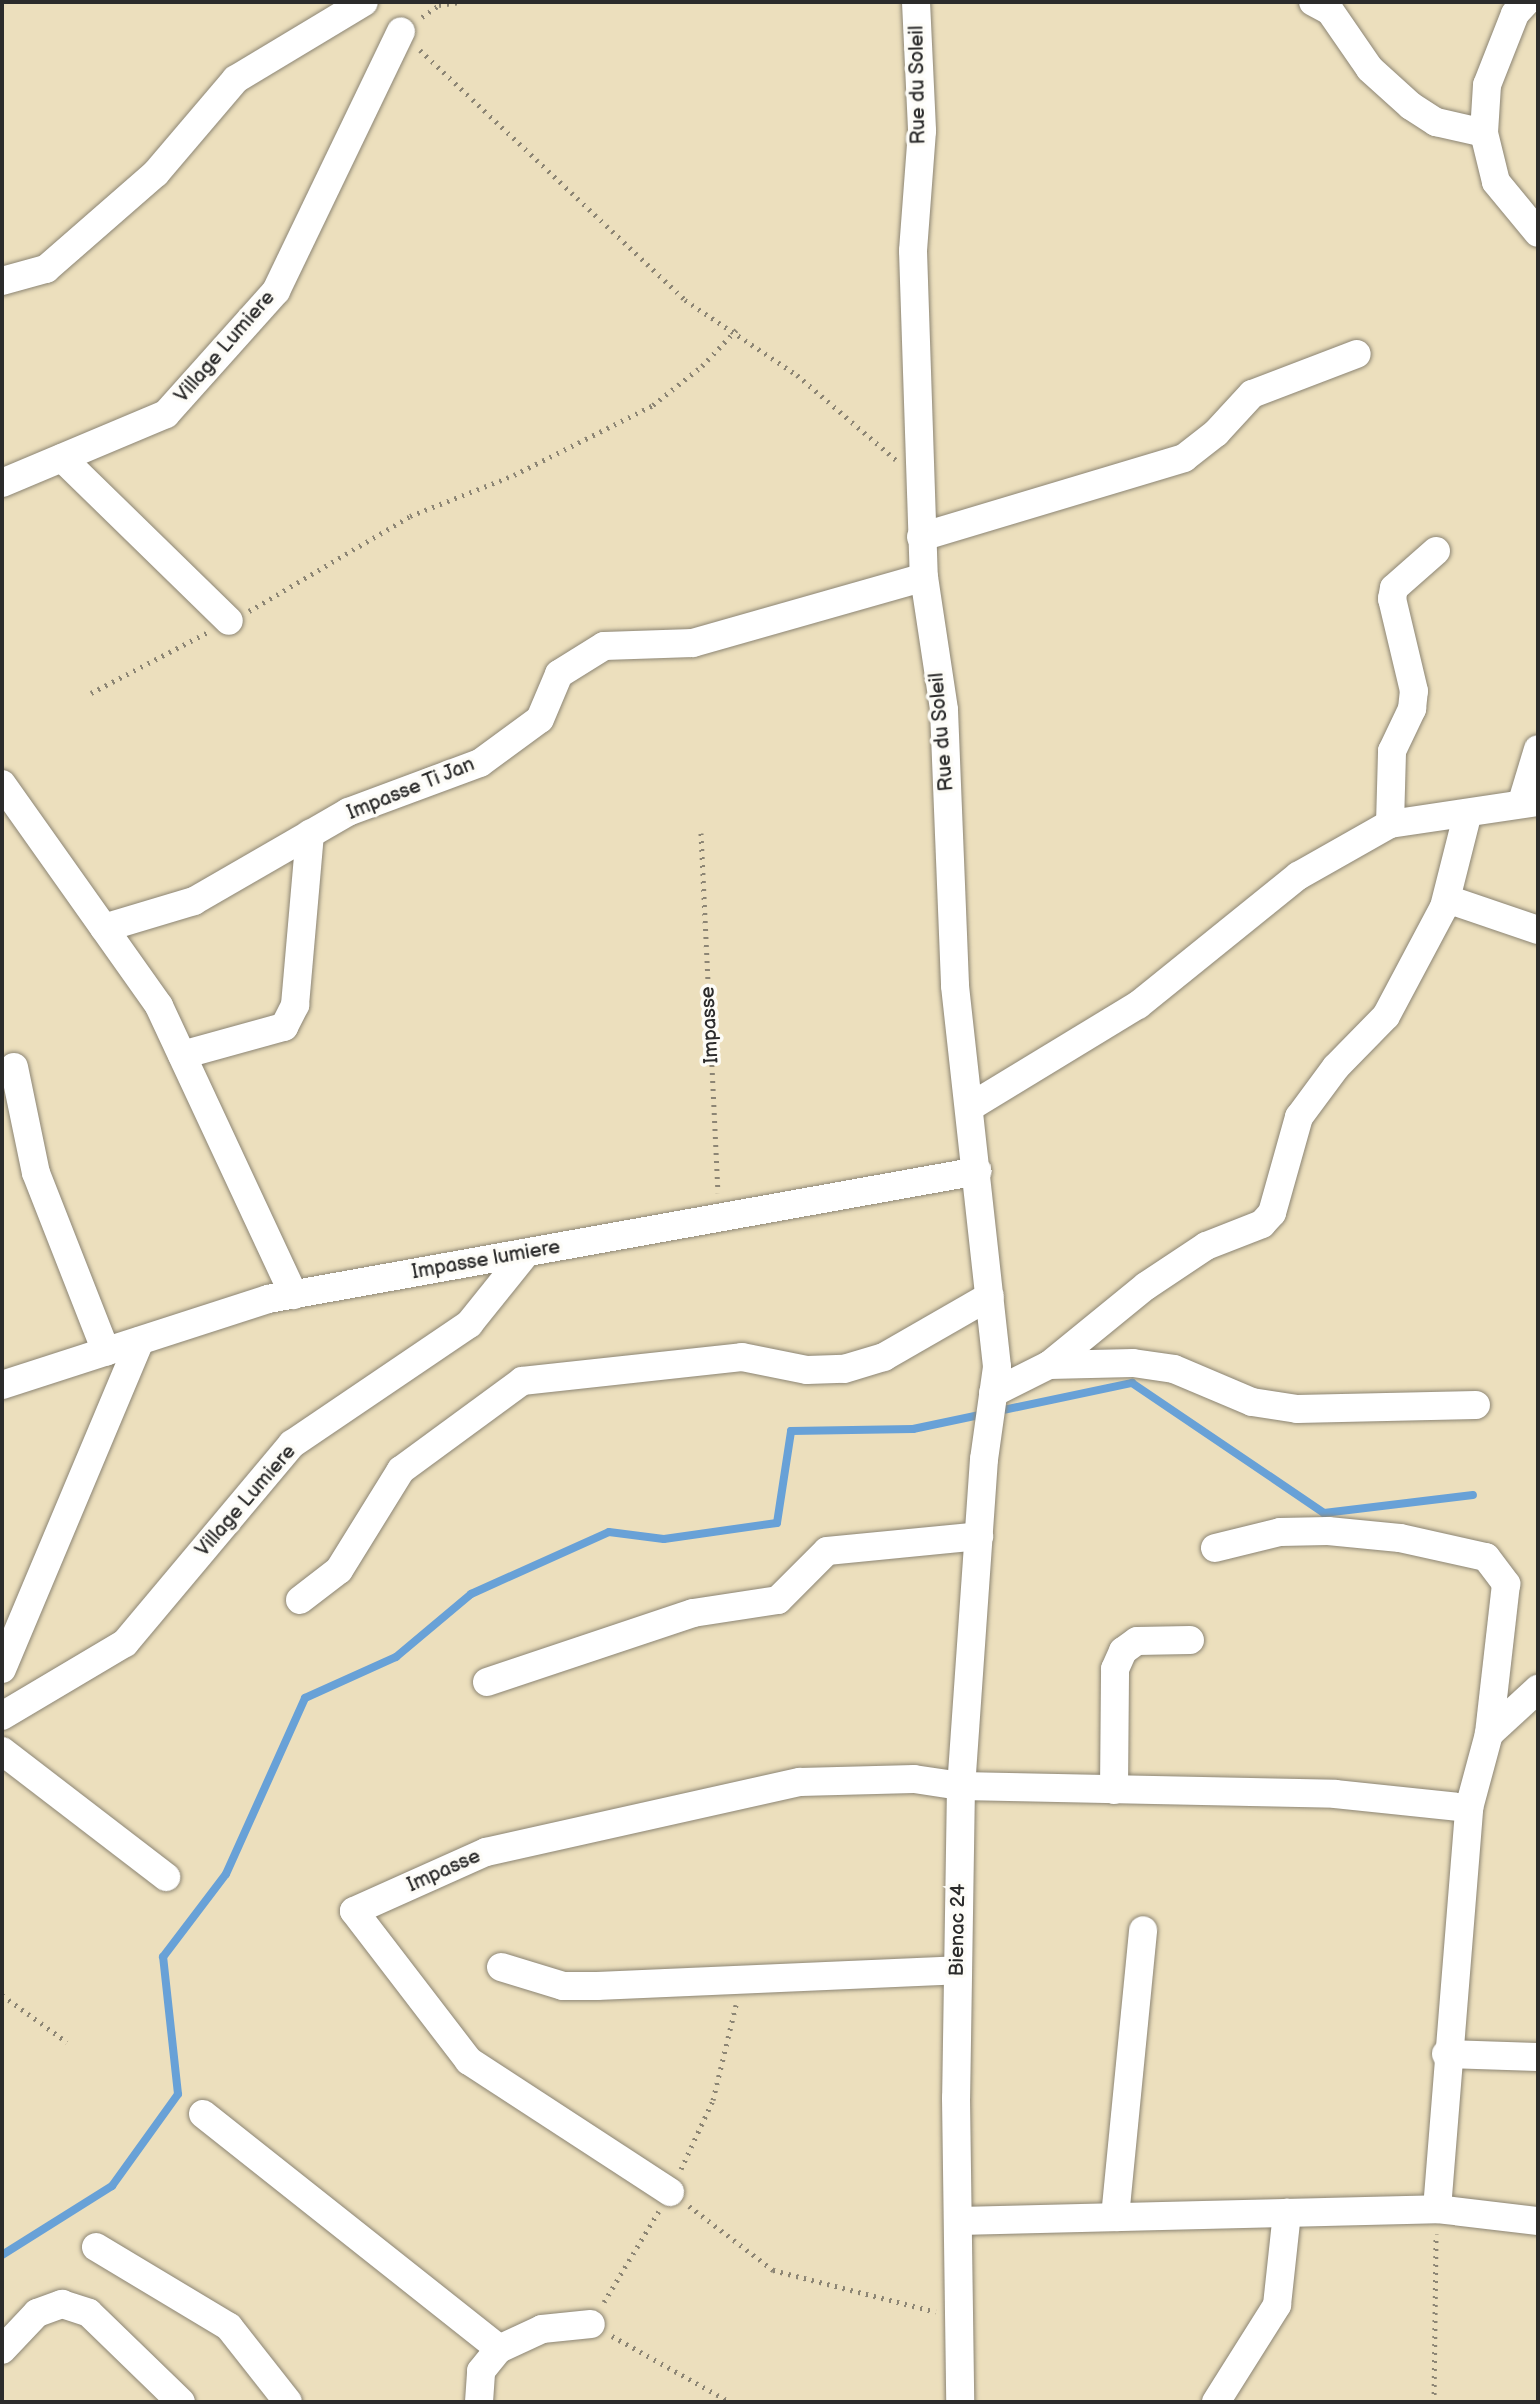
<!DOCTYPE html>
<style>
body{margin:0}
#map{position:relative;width:1540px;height:2404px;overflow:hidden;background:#ecdfbd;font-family:"Balsamiq Sans",sans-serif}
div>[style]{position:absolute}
.stream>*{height:8px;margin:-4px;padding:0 4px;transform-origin:4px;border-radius:4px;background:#68a1d7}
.path>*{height:5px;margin-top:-2.5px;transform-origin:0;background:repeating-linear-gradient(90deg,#8c8574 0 2px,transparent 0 8px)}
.roads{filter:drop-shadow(0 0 2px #8c8574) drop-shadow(0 0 2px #8c8574)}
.street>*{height:28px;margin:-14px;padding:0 14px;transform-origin:14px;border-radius:14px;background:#fff}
span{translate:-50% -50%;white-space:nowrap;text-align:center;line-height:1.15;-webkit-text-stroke:7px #fdfcf7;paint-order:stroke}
.street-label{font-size:20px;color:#2b2b2b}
.frame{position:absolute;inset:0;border:4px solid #2b2b2b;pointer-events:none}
</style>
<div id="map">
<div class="stream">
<div style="left:2px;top:2255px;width:130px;rotate:-32.1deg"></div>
<div style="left:112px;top:2186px;width:113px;rotate:-54.3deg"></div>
<div style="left:178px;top:2094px;width:138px;rotate:-96.2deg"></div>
<div style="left:163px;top:1957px;width:104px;rotate:-52.8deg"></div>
<div style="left:226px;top:1874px;width:193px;rotate:-65.8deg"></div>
<div style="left:305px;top:1698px;width:100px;rotate:-24.3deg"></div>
<div style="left:396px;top:1657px;width:98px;rotate:-40deg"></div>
<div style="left:471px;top:1594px;width:151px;rotate:-24.2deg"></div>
<div style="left:609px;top:1532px;width:55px;rotate:7.3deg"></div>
<div style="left:664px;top:1539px;width:114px;rotate:-8.1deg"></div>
<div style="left:777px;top:1523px;width:93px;rotate:-81.3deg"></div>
<div style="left:791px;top:1431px;width:122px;rotate:-0.9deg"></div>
<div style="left:913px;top:1429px;width:224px;rotate:-11.9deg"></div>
<div style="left:1132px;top:1383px;width:232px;rotate:34.1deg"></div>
<div style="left:1324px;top:1513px;width:150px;rotate:-6.9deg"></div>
</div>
<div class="path">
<div style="left:422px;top:17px;width:21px;rotate:-35deg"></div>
<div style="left:439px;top:5px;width:21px;rotate:-8deg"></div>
<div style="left:420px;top:50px;width:364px;rotate:43.3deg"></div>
<div style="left:685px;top:300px;width:135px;rotate:33.8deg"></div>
<div style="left:797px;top:375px;width:130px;rotate:40.6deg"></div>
<div style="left:249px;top:611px;width:187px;rotate:-30.5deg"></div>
<div style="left:410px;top:516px;width:112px;rotate:-21.5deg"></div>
<div style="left:514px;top:475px;width:156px;rotate:-26.7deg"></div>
<div style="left:653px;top:405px;width:63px;rotate:-38.5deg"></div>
<div style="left:702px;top:366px;width:50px;rotate:-46.6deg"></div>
<div style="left:91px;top:693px;width:132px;rotate:-27.5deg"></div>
<div style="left:701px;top:833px;width:360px;rotate:87.3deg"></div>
<div style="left:2px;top:1995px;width:80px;rotate:35.9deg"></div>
<div style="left:681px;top:2169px;width:76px;rotate:-65.1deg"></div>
<div style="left:713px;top:2100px;width:98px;rotate:-76.4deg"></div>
<div style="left:689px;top:2206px;width:106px;rotate:37.3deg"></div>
<div style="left:773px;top:2270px;width:168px;rotate:14.4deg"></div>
<div style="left:604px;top:2302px;width:106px;rotate:-58.9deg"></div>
<div style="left:612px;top:2336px;width:135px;rotate:29.2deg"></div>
<div style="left:1434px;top:2402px;width:168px;rotate:-89.3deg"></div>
</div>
<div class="roads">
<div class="street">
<div style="left:916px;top:2px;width:129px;rotate:87.3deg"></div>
<div style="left:922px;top:131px;width:120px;rotate:94.3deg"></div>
<div style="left:913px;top:251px;width:326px;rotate:88.1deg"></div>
<div style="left:924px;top:577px;width:134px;rotate:81.4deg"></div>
<div style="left:944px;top:710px;width:276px;rotate:87.7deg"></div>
<div style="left:955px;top:986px;width:383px;rotate:83.7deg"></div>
<div style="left:997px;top:1367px;width:93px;rotate:98deg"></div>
<div style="left:984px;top:1459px;width:328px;rotate:94deg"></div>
<div style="left:961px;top:1786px;width:312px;rotate:90.9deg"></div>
<div style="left:956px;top:2098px;width:304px;rotate:89.2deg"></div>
<div style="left:1313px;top:2px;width:19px;rotate:28deg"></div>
<div style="left:1330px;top:11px;width:70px;rotate:55.4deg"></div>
<div style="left:1370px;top:69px;width:55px;rotate:42.1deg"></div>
<div style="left:1411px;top:106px;width:30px;rotate:33deg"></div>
<div style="left:1436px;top:122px;width:49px;rotate:12.9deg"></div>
<div style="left:1526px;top:2px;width:16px;rotate:133deg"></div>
<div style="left:1515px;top:14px;width:76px;rotate:111.5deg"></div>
<div style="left:1487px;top:85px;width:48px;rotate:93.6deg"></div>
<div style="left:1484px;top:133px;width:50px;rotate:76.2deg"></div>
<div style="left:1496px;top:182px;width:66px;rotate:50.5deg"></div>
<div style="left:2px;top:281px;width:46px;rotate:-15.3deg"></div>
<div style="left:46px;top:269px;width:146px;rotate:-41.1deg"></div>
<div style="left:156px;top:173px;width:123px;rotate:-49.6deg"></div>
<div style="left:236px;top:79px;width:149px;rotate:-31deg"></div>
<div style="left:62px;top:458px;width:233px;rotate:44.3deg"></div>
<div style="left:2px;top:483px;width:178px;rotate:-22.8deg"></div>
<div style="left:166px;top:414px;width:165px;rotate:-48.2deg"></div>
<div style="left:276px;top:291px;width:288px;rotate:-64.3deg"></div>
<div style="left:921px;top:537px;width:275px;rotate:-16.7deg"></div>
<div style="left:1184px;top:458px;width:41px;rotate:-38deg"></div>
<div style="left:1216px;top:433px;width:53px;rotate:-47.3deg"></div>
<div style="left:1252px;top:394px;width:112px;rotate:-20.9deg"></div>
<div style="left:2px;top:784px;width:272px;rotate:54.7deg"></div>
<div style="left:159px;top:1006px;width:319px;rotate:65deg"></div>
<div style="left:1522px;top:802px;width:55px;rotate:-73.2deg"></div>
<div style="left:1390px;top:824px;width:73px;rotate:-88.4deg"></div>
<div style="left:1392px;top:751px;width:47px;rotate:-64.5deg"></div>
<div style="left:1412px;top:709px;width:18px;rotate:-84deg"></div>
<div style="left:1414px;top:691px;width:95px;rotate:-103.4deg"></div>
<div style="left:1392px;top:599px;width:11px;rotate:-80deg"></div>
<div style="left:1394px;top:588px;width:56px;rotate:-41.4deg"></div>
<div style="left:1447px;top:899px;width:96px;rotate:18.8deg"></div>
<div style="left:104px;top:928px;width:94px;rotate:-16.7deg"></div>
<div style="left:194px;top:901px;width:178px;rotate:-30deg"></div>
<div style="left:348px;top:812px;width:141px;rotate:-20.4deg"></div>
<div style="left:480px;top:763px;width:74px;rotate:-36.3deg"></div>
<div style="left:540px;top:719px;width:49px;rotate:-67.1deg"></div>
<div style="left:559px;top:674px;width:53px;rotate:-31.9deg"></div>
<div style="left:604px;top:646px;width:89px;rotate:-1.9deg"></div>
<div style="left:693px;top:643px;width:240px;rotate:-15.9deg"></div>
<div style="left:182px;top:1055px;width:106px;rotate:-15.4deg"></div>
<div style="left:284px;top:1027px;width:25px;rotate:-63deg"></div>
<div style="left:295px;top:1005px;width:172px;rotate:-85deg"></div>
<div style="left:14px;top:1067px;width:108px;rotate:78.3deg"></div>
<div style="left:36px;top:1173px;width:192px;rotate:68.6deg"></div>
<div style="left:970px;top:1107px;width:197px;rotate:-31.3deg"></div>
<div style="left:1138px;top:1005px;width:206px;rotate:-38.9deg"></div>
<div style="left:1298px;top:876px;width:106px;rotate:-29.5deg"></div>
<div style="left:1390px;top:824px;width:150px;rotate:-8.5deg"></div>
<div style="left:1049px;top:1365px;width:84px;rotate:-1.4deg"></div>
<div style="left:1133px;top:1363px;width:41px;rotate:8.3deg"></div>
<div style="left:1174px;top:1369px;width:85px;rotate:22.9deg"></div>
<div style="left:1252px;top:1402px;width:46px;rotate:8.8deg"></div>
<div style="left:1297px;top:1409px;width:179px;rotate:-1.3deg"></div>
<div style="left:2px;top:1385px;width:280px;rotate:-17.9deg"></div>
<div style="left:268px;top:1299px;width:721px;rotate:-10.22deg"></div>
<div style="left:993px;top:1393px;width:63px;rotate:-26.6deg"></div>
<div style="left:1049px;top:1365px;width:125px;rotate:-39.2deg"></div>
<div style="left:1146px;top:1286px;width:72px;rotate:-33.7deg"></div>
<div style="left:1206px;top:1246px;width:60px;rotate:-21.4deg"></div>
<div style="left:1262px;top:1224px;width:15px;rotate:-48deg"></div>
<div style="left:1272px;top:1213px;width:100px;rotate:-74.3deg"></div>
<div style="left:1299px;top:1117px;width:62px;rotate:-53.5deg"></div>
<div style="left:1336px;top:1067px;width:71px;rotate:-45.6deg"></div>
<div style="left:1386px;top:1016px;width:123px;rotate:-62deg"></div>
<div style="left:1444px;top:907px;width:94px;rotate:-75.8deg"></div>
<div style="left:1215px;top:1548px;width:67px;rotate:-13.8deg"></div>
<div style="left:1280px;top:1532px;width:48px;rotate:-1.2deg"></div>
<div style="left:1328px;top:1531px;width:72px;rotate:5.6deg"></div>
<div style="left:1400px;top:1538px;width:88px;rotate:12.5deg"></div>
<div style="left:1486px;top:1557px;width:34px;rotate:53deg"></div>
<div style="left:1506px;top:1584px;width:151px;rotate:96.5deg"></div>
<div style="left:300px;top:1600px;width:49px;rotate:-37.6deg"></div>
<div style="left:339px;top:1570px;width:118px;rotate:-58.2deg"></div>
<div style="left:401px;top:1470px;width:150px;rotate:-36.3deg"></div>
<div style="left:522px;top:1381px;width:221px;rotate:-6.2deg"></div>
<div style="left:742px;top:1357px;width:66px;rotate:11.3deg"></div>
<div style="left:807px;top:1370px;width:37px;rotate:-2deg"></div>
<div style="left:844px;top:1369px;width:42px;rotate:-16.7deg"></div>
<div style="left:884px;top:1357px;width:122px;rotate:-29.9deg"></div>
<div style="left:2px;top:1669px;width:356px;rotate:-67.2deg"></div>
<div style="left:487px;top:1682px;width:217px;rotate:-18.5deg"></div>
<div style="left:693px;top:1613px;width:86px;rotate:-8.7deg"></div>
<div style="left:778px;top:1600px;width:69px;rotate:-45deg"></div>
<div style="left:827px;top:1551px;width:153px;rotate:-5.6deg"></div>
<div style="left:2px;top:1716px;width:143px;rotate:-30.7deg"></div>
<div style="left:125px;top:1643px;width:260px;rotate:-50deg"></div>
<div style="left:292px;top:1444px;width:214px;rotate:-34.1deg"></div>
<div style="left:469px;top:1324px;width:91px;rotate:-51.2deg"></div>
<div style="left:2px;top:1751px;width:207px;rotate:37.5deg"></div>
<div style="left:1114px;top:1790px;width:121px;rotate:-89.5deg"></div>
<div style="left:1115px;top:1669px;width:20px;rotate:-66deg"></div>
<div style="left:1123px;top:1651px;width:17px;rotate:-36deg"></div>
<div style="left:1137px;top:1641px;width:53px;rotate:-1.1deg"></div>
<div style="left:501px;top:1967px;width:65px;rotate:17deg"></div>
<div style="left:563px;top:1986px;width:34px"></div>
<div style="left:597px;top:1986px;width:361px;rotate:-2.5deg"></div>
<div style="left:1446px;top:2054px;width:92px;rotate:1.9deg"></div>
<div style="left:203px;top:2114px;width:378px;rotate:38.4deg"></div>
<div style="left:670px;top:2192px;width:240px;rotate:-146.9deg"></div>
<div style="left:469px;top:2061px;width:189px;rotate:-127.5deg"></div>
<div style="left:354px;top:1911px;width:145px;rotate:-24.1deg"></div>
<div style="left:486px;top:1852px;width:322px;rotate:-12.6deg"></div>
<div style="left:800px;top:1782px;width:114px;rotate:-1.5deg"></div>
<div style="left:914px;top:1779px;width:48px;rotate:8.5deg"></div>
<div style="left:961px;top:1786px;width:374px;rotate:1.2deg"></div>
<div style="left:1335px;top:1794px;width:135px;rotate:6deg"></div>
<div style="left:1437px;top:2209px;width:402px;rotate:-85.4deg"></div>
<div style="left:1469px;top:1808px;width:77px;rotate:-74.9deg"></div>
<div style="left:1489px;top:1734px;width:67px;rotate:-42.6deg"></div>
<div style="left:1115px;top:2217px;width:288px;rotate:-84.4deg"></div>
<div style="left:959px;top:2221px;width:478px;rotate:-1.4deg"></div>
<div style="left:1437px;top:2209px;width:102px;rotate:6.8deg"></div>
<div style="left:96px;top:2247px;width:155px;rotate:31deg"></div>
<div style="left:229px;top:2327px;width:95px;rotate:51.8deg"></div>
<div style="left:2px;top:2350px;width:51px;rotate:-46.6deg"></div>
<div style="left:37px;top:2313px;width:27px;rotate:-20deg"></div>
<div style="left:62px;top:2304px;width:28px;rotate:18deg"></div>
<div style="left:89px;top:2313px;width:128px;rotate:44.1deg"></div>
<div style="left:479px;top:2402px;width:31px;rotate:-86deg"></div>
<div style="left:481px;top:2371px;width:28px;rotate:-51deg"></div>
<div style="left:499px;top:2349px;width:47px;rotate:-24.9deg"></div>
<div style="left:542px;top:2329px;width:49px;rotate:-5.8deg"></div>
<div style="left:1216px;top:2402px;width:115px;rotate:-57.8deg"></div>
<div style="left:1277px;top:2305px;width:93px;rotate:-83.8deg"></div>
</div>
</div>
<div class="street-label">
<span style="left:918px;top:85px;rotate:-91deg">Rue du Soleil</span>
<span style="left:225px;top:347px;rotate:-49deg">Village Lumiere</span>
<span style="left:942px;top:732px;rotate:-95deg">Rue du Soleil</span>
<span style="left:411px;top:789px;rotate:-22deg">Impasse Ti Jan</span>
<span style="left:710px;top:1025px;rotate:-93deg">Impasse</span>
<span style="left:486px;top:1260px;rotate:-10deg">Impasse lumiere</span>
<span style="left:246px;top:1501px;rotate:-49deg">Village Lumiere</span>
<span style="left:444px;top:1871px;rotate:-24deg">Impasse</span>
<span style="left:958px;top:1930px;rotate:-89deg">Bienac 24</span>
</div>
<div class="frame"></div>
</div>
